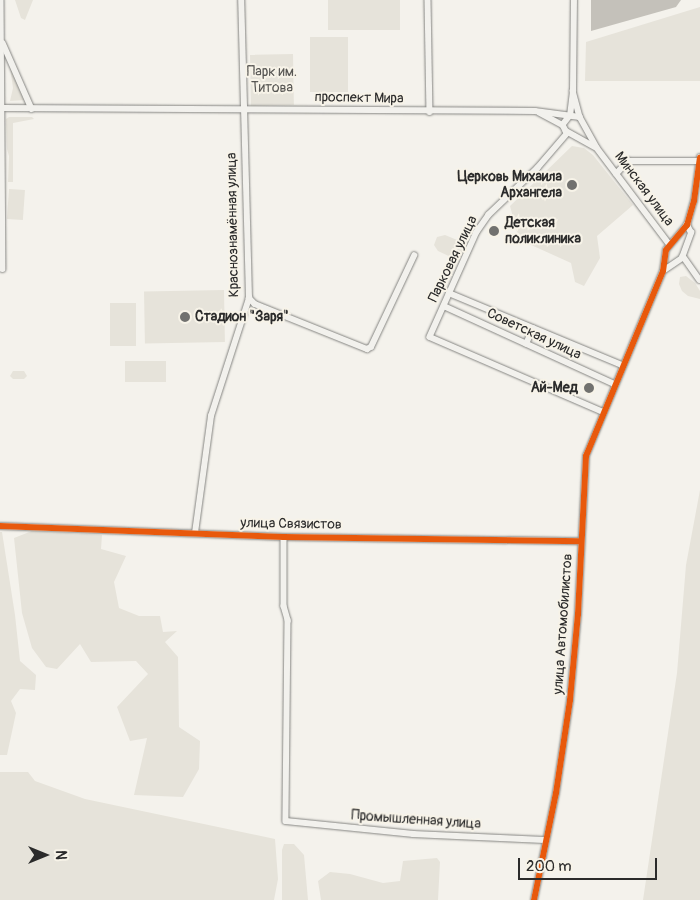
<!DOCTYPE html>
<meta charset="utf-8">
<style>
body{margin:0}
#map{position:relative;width:700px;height:900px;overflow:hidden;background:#f4f2ec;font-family:Pangolin,sans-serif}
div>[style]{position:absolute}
.green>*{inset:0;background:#e6e3da;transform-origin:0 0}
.water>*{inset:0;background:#c4c1ba}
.roads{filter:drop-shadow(0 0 1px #858582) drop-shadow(0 0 1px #858582)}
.minor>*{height:5.5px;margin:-2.75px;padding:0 2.75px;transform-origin:2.75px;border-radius:2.75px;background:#f2f1ed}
.cycleway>*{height:6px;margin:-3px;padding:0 3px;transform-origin:3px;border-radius:3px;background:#e8590c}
.dots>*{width:14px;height:14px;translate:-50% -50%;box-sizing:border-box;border:2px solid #f7f3e8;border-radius:50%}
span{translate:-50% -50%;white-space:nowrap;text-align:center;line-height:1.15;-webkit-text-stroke:4px #f7f3e8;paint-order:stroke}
.park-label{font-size:14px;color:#575653}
.street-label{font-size:14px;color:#2b2b2b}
.poi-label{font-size:14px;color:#2b2b2b;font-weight:700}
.right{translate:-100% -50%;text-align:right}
.left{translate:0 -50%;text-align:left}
.north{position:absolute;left:20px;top:830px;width:50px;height:50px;-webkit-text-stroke:4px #f7f3e8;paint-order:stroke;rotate:90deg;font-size:14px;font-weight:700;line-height:20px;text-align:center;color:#2b2b2b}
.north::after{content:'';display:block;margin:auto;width:18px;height:22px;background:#2b2b2b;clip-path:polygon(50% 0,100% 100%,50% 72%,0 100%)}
.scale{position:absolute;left:518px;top:858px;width:139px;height:22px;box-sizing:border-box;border:2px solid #2b2b2b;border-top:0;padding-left:6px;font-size:15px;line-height:18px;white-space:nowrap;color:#2b2b2b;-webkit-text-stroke:4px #f7f3e8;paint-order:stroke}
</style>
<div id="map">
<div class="green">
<div style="clip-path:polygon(15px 0,33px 0,25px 20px,21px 18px)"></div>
<div style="left:328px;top:0;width:72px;height:30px"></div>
<div style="clip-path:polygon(700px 7px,700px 81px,585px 81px,586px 42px)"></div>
<div style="left:348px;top:37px;width:55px;height:38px;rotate:90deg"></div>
<div style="left:293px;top:54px;width:51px;height:43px;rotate:89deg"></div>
<div style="clip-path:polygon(10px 67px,11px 67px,26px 100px,10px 101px,13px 88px)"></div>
<div style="clip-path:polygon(9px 117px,32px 117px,34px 119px,13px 123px,13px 182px,8px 182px,9px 156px,7px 149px,6px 119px)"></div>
<div style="clip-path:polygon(572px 146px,584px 148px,593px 155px,633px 205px,597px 236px,600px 258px,584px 286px,575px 282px,571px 263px,529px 244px,517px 232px,510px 206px)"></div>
<div style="left:9px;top:189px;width:16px;height:30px;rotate:4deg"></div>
<div style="clip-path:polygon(445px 235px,462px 242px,464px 250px,461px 256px,453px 258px,438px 251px,434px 245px,437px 237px)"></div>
<div style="clip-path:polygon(686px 276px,695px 283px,700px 291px,700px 299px,688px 296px,682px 291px,679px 284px,680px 277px)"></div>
<div style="left:224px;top:290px;width:52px;height:80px;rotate:89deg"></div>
<div style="left:110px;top:303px;width:26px;height:43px"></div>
<div style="left:125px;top:361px;width:41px;height:21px"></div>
<div style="clip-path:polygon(13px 371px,24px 371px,27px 376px,24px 379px,13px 379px,10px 376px)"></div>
<div style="clip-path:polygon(700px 490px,700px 900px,643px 900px,677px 673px,686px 565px)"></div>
<div style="clip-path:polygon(32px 531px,102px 535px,101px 549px,126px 556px,114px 582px,119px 608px,139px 616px,160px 616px,163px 632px,177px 631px,165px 642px,178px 657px,179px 727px,200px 741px,199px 769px,183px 797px,134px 795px,147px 738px,130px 741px,117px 707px,148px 674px,136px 661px,91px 662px,80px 644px,57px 669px,46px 667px,32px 648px,22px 613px,14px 538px)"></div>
<div style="clip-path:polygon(0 532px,2px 532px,15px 615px,20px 661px,36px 675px,35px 690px,20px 689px,11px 701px,16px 713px,7px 755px,0 755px)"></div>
<div style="clip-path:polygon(0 772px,28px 772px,35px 781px,85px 799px,275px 839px,278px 879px,274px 900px,0 900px)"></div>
<div style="clip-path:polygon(284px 844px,294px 844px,304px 855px,308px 900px,282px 900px,282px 850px)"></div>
<div style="clip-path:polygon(437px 858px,440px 862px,438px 900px,321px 900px,318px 881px,330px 872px,350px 874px,383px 883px,400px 881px,403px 861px)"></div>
</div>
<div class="water">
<div style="clip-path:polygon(591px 0,681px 0,676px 7px,591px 31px)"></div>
</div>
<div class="roads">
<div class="minor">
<div style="left:1px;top:0;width:269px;rotate:89.6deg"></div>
<div style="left:428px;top:0;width:112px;rotate:89deg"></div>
<div style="left:3px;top:43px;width:72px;rotate:66.3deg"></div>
<div style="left:573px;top:91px;width:27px;rotate:75deg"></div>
<div style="left:580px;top:117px;width:35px;rotate:61deg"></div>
<div style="left:597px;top:148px;width:121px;rotate:53deg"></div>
<div style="left:3px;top:108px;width:532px;rotate:0.32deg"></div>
<div style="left:535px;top:111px;width:45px;rotate:7.6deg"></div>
<div style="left:540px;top:113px;width:26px;rotate:28deg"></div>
<div style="left:570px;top:116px;width:25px;rotate:-83deg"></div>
<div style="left:573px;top:91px;width:91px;rotate:-89.4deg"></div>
<div style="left:570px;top:116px;width:11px;rotate:128deg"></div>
<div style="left:563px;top:125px;width:7px;rotate:63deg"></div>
<div style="left:566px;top:131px;width:33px;rotate:29deg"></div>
<div style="left:568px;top:133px;width:46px;rotate:130.6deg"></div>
<div style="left:538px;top:168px;width:68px;rotate:136.2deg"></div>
<div style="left:489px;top:215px;width:21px;rotate:125deg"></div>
<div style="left:477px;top:232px;width:115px;rotate:114.1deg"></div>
<div style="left:430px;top:337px;width:189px;rotate:23.4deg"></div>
<div style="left:616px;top:174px;width:18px;rotate:-47deg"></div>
<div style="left:628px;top:161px;width:71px"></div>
<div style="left:683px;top:256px;width:29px;rotate:55deg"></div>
<div style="left:663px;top:271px;width:23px;rotate:-34deg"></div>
<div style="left:682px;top:258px;width:27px;rotate:-70deg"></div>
<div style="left:691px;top:233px;width:9px;rotate:-117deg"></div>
<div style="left:449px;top:293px;width:187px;rotate:22.6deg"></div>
<div style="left:249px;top:298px;width:8px;rotate:45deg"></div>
<div style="left:255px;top:304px;width:121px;rotate:21.9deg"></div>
<div style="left:367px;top:349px;width:4px;rotate:-27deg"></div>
<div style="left:371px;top:347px;width:101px;rotate:-64.7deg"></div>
<div style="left:444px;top:306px;width:187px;rotate:24.6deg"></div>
<div style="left:526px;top:344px;width:17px;rotate:-66deg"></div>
<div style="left:0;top:526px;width:284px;rotate:2.2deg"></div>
<div style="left:284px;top:537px;width:297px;rotate:0.8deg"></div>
<div style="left:195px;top:533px;width:118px;rotate:-82.2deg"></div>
<div style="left:211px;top:416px;width:124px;rotate:-72.1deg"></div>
<div style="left:249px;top:298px;width:298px;rotate:-91.5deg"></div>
<div style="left:284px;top:537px;width:69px;rotate:90deg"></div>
<div style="left:284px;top:606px;width:15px;rotate:74deg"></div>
<div style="left:288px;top:620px;width:201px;rotate:90.6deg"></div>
<div style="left:286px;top:821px;width:128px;rotate:5.8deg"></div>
<div style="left:413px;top:834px;width:131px;rotate:2.6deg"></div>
<div style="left:534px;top:900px;width:109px;rotate:-78.4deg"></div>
<div style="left:556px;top:793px;width:94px;rotate:-81.4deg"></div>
<div style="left:570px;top:700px;width:86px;rotate:-84.7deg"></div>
<div style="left:578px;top:614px;width:158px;rotate:-87.1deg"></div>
<div style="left:586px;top:456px;width:200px;rotate:-67.4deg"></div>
<div style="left:663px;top:271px;width:21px;rotate:-82deg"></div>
<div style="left:666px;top:250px;width:33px;rotate:-50deg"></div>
<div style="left:687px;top:225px;width:25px;rotate:-74deg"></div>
<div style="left:694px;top:201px;width:44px;rotate:-82.2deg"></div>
</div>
</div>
<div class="cycleway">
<div style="left:0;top:526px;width:284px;rotate:2.2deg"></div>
<div style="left:284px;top:537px;width:297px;rotate:0.8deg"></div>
<div style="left:534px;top:900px;width:109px;rotate:-78.4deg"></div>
<div style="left:556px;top:793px;width:94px;rotate:-81.4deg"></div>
<div style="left:570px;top:700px;width:86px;rotate:-84.7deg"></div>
<div style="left:578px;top:614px;width:158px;rotate:-87.1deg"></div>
<div style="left:586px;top:456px;width:200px;rotate:-67.4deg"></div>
<div style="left:663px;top:271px;width:21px;rotate:-82deg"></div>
<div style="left:666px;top:250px;width:33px;rotate:-50deg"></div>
<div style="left:687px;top:225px;width:25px;rotate:-74deg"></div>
<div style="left:694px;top:201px;width:44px;rotate:-82.2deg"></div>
</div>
<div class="dots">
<div style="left:572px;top:185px;background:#71716f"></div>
<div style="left:494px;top:231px;background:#71716f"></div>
<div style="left:185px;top:317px;background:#71716f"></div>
<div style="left:589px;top:388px;background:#71716f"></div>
</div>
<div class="park-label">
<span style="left:272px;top:80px">Парк им.<br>Титова</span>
</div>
<div class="street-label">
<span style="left:359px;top:98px;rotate:1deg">проспект Мира</span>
<span style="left:644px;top:189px;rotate:53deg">Минская улица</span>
<span style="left:233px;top:225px;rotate:-91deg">Краснознамённая улица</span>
<span style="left:453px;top:259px;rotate:-64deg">Парковая улица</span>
<span style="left:534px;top:334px;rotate:25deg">Советская улица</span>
<span style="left:291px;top:524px;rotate:1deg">улица Связистов</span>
<span style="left:563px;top:624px;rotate:-86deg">улица Автомобилистов</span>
<span style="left:416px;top:820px;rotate:4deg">Промышленная улица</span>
</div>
<div class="poi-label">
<span class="right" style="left:562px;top:185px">Церковь Михаила<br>Архангела</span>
<span class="left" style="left:505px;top:231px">Детская<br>поликлиника</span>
<span class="left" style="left:195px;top:317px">Стадион "Заря"</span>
<span class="right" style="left:578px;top:388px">Ай-Мед</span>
</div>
<div class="north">N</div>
<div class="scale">200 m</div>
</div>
